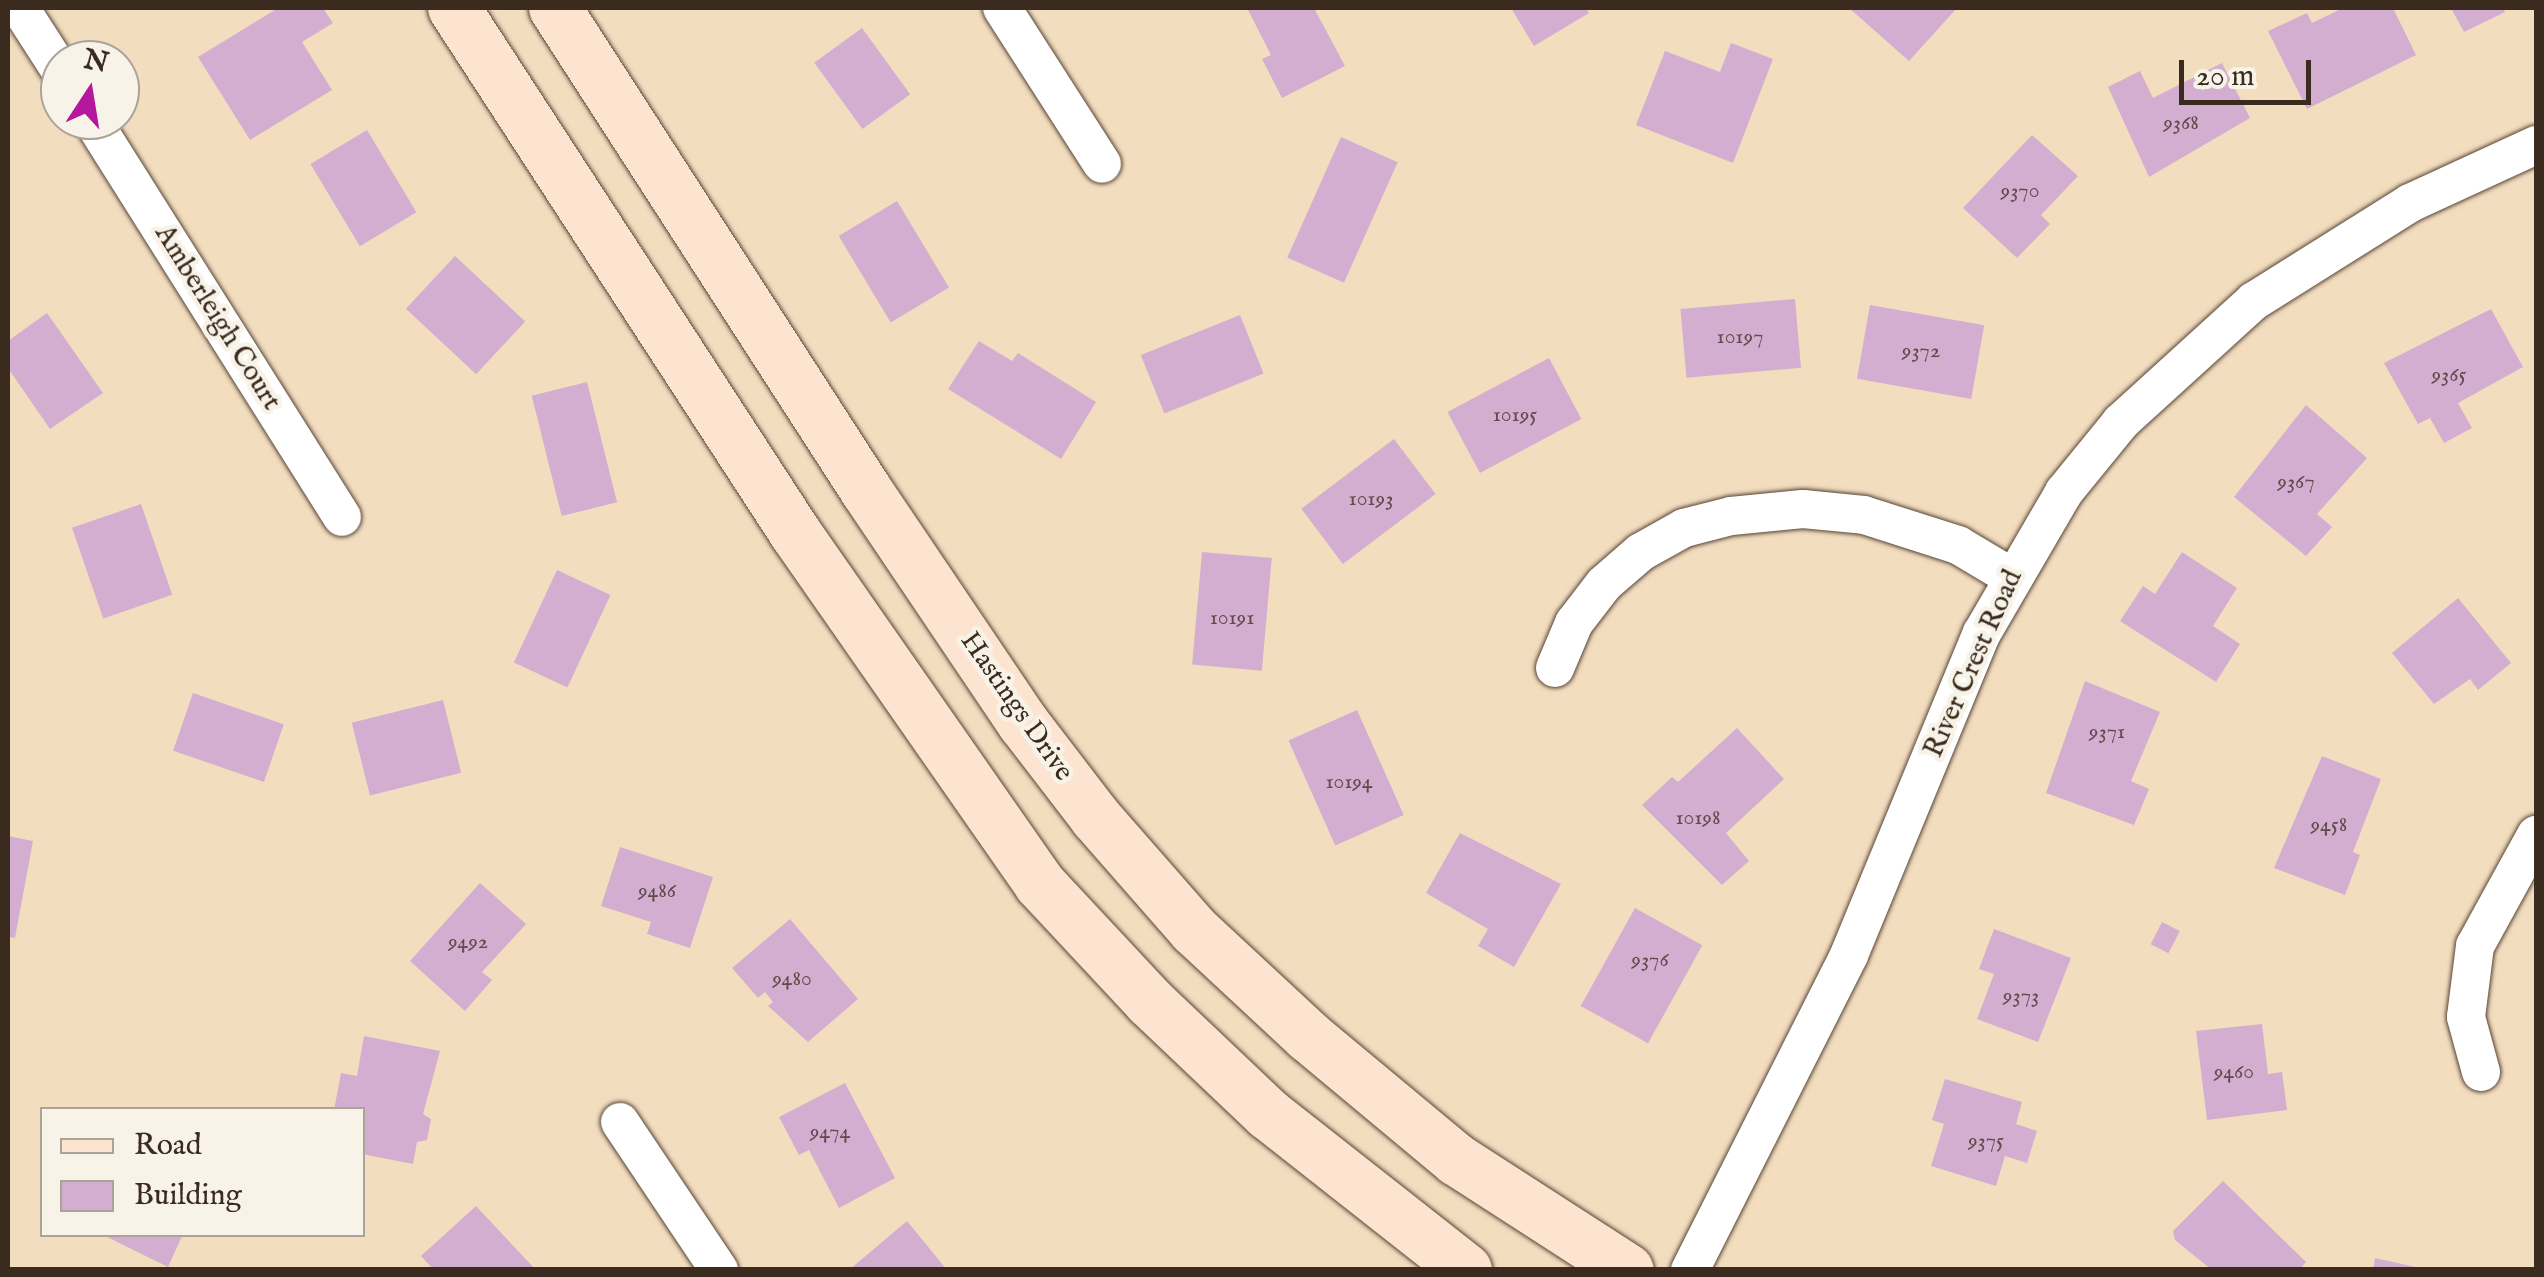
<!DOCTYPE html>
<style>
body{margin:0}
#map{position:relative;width:2544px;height:1277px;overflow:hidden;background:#f3ddbf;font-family:"IM FELL English",serif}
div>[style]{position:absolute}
.building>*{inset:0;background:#d3aed1;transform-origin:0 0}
.roads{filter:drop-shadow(0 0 2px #574536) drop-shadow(0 0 2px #574536)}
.street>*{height:38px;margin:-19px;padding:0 19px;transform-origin:19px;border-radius:19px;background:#fff}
.secondary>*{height:52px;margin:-26px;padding:0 26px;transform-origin:26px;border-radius:26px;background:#fde4d1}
span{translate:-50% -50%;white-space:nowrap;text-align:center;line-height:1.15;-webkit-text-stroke:9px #f7f3e8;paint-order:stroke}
.number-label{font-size:22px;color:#614b4b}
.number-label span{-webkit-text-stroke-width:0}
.street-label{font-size:28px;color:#3b2a1e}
.frame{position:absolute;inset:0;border:10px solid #3b2a1e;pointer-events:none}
.legend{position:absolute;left:40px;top:1107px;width:325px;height:130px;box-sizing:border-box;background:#f7f3e8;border:2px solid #aca397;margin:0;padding:12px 18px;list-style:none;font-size:30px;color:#3b2a1e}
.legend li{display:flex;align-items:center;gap:20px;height:50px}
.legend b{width:50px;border:2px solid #aca397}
.north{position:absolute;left:40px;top:40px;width:100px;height:100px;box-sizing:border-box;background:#f7f3e8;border:2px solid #aca397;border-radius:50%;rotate:12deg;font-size:28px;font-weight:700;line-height:40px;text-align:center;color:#3b2a1e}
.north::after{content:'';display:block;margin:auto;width:35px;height:45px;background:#b5179e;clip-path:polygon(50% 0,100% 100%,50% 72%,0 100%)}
.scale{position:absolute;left:2179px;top:60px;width:132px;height:45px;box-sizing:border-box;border:5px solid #3b2a1e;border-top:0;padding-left:12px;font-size:30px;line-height:35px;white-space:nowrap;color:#3b2a1e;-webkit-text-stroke:8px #f7f3e8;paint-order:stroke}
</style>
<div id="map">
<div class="building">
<div style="clip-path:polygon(278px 8px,323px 8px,333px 23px,302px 42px,332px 90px,250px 140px,198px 57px)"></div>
<div style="clip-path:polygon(1247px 8px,1314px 8px,1345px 66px,1282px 98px,1262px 59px,1271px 55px)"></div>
<div style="clip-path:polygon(1511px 8px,1586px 8px,1589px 13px,1534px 46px)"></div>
<div style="clip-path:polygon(1849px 8px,1957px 8px,1909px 61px)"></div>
<div style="clip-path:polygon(2343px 8px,2393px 8px,2416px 55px,2307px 109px,2268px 31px,2307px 13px,2312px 23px)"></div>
<div style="clip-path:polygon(2451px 8px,2503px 8px,2505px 12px,2464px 32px)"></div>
<div style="left:862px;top:28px;width:82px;height:59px;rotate:54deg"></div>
<div style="clip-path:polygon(1731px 43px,1773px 59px,1733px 163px,1636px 125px,1665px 51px,1720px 72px)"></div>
<div style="clip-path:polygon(2222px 63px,2250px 118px,2149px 177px,2108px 87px,2140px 71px,2153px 98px)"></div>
<div style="left:367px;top:130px;width:96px;height:66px;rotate:59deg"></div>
<div style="clip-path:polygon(2032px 135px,2078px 176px,2041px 215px,2050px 224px,2017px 258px,1963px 208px)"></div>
<div style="left:1341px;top:137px;width:62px;height:132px;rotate:24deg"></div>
<div style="left:897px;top:201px;width:101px;height:68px;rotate:59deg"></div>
<div style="left:455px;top:256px;width:96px;height:72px;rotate:43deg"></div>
<div style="left:1795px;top:299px;width:69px;height:115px;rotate:85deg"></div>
<div style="left:1870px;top:305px;width:116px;height:75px;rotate:10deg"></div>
<div style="clip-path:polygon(2491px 309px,2523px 367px,2458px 403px,2472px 428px,2444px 443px,2430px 418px,2418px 424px,2384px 363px)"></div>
<div style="clip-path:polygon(47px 313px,103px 393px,50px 429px,8px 368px,8px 341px)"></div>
<div style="left:1240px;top:315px;width:63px;height:107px;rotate:68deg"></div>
<div style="clip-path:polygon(979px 341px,1012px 361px,1018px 353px,1096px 402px,1061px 459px,948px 389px)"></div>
<div style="left:1549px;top:358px;width:69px;height:115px;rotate:62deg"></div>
<div style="left:587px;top:382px;width:124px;height:57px;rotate:76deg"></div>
<div style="clip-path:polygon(2306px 405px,2367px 458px,2317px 514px,2332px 527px,2306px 556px,2234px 497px)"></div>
<div style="left:1394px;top:439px;width:69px;height:116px;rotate:53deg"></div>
<div style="left:141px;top:504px;width:96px;height:73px;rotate:71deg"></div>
<div style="left:1202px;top:552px;width:70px;height:113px;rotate:5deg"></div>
<div style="clip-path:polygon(2182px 552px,2237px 588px,2213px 626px,2240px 644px,2216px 682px,2120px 621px,2143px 586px,2155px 594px)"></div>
<div style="left:557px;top:570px;width:59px;height:102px;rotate:25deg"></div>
<div style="clip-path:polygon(2458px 598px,2511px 663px,2478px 690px,2470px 679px,2434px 704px,2392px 653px)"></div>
<div style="clip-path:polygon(2085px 681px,2160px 712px,2131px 781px,2149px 789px,2134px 825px,2046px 793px)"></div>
<div style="left:193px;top:693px;width:96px;height:61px;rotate:19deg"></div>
<div style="left:443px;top:700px;width:75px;height:94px;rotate:76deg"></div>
<div style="left:1357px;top:710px;width:115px;height:75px;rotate:66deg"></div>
<div style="clip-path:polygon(1737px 728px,1784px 779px,1726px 833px,1749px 861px,1722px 885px,1642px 805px,1672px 777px,1678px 782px)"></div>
<div style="clip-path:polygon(2322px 756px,2381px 779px,2353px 852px,2360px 855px,2345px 895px,2274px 868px)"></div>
<div style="clip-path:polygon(1460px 833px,1561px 884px,1514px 967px,1478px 946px,1488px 929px,1426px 893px)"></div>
<div style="clip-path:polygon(8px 836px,33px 841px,15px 938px,8px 937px)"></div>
<div style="clip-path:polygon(620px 847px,713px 877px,690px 948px,647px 934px,651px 922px,601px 906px)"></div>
<div style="clip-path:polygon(480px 883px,526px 924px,482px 972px,492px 980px,465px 1011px,410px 961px)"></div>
<div style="left:1635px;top:908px;width:77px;height:112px;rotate:29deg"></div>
<div style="clip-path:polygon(790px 919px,858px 999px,808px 1042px,768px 1006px,773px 1002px,765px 992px,758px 998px,732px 968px)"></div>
<div style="left:2162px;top:922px;width:20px;height:25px;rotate:27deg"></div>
<div style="clip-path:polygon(1994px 929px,2071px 958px,2038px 1042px,1977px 1019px,1994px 974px,1979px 969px)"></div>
<div style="clip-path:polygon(2262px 1024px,2268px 1074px,2282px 1072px,2287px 1110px,2207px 1120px,2196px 1031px)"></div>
<div style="clip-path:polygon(364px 1036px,440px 1051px,423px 1114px,431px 1119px,427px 1140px,417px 1142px,413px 1164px,362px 1154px,362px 1110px,334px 1110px,341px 1073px,357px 1076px)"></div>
<div style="clip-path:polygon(1945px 1079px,2022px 1102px,2016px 1124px,2037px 1131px,2027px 1163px,2005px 1156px,1996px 1186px,1931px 1166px,1944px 1124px,1932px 1120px)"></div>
<div style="clip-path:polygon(845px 1083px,895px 1178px,839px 1208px,809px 1150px,799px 1155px,779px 1117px)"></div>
<div style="clip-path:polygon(2223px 1181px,2306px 1262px,2299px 1270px,2212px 1270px,2175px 1240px,2173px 1231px)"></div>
<div style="clip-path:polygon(476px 1206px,536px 1270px,434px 1270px,421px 1256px)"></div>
<div style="clip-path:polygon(907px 1221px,947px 1270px,849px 1270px)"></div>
<div style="clip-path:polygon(101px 1234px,183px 1234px,168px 1267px)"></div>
<div style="clip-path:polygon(2375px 1258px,2420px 1268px,2419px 1270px,2373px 1270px)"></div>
</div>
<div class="roads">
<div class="street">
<div style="left:20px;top:8px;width:74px;rotate:57.2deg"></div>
<div style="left:1002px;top:8px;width:185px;rotate:57.3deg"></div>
<div style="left:92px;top:120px;width:469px;rotate:57.8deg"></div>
<div style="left:1555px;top:668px;width:49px;rotate:-67.1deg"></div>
<div style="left:1574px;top:623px;width:49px;rotate:-52.4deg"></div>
<div style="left:1604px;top:584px;width:49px;rotate:-40.9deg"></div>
<div style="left:1641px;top:552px;width:49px;rotate:-29.2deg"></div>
<div style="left:1684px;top:528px;width:49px;rotate:-14.3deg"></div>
<div style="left:1731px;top:516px;width:72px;rotate:-5.6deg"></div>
<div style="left:1803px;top:509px;width:61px;rotate:5.6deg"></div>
<div style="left:1864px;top:515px;width:99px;rotate:17.7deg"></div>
<div style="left:1958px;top:545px;width:61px;rotate:30.8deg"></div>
<div style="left:2481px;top:1072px;width:57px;rotate:-105.3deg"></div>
<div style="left:2466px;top:1017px;width:72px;rotate:-82.8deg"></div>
<div style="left:2475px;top:946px;width:127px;rotate:-61.2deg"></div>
<div style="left:620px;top:1122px;width:178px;rotate:56.2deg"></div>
<div style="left:1690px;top:1270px;width:353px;rotate:-63.2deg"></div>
<div style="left:1849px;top:955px;width:348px;rotate:-67.6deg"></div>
<div style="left:1982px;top:633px;width:163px;rotate:-59.8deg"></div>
<div style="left:2064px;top:492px;width:90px;rotate:-50.8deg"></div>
<div style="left:2121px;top:422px;width:180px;rotate:-42.3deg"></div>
<div style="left:2254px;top:301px;width:184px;rotate:-32.1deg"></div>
<div style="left:2410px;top:203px;width:139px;rotate:-24.7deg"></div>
</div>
<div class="secondary">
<div style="left:454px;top:8px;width:627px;rotate:56.97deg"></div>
<div style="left:796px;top:534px;width:427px;rotate:55.1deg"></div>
<div style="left:1040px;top:884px;width:161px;rotate:47deg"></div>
<div style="left:1150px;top:1002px;width:163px;rotate:43.5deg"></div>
<div style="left:1268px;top:1114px;width:252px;rotate:38.2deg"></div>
<div style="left:555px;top:8px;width:574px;rotate:57.17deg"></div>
<div style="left:866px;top:490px;width:282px;rotate:56deg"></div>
<div style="left:1024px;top:724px;width:118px;rotate:52.5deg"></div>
<div style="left:1096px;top:818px;width:149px;rotate:48.8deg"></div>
<div style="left:1194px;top:930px;width:156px;rotate:42.9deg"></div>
<div style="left:1308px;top:1036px;width:194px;rotate:39.8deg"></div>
<div style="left:1457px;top:1160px;width:203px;rotate:32.8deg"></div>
</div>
</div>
<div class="number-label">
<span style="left:2181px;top:124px">9368</span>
<span style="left:2020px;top:192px">9370</span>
<span style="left:1740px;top:338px">10197</span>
<span style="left:1921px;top:352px">9372</span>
<span style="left:2449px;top:376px">9365</span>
<span style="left:1515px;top:416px">10195</span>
<span style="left:2296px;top:483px">9367</span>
<span style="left:1371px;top:500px">10193</span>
<span style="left:1232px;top:619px">10191</span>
<span style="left:2107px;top:733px">9371</span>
<span style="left:1349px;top:783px">10194</span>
<span style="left:1698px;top:819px">10198</span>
<span style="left:2329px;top:826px">9458</span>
<span style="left:657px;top:892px">9486</span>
<span style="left:468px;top:943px">9492</span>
<span style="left:1650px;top:961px">9376</span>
<span style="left:792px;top:980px">9480</span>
<span style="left:2021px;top:997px">9373</span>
<span style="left:2234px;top:1073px">9460</span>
<span style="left:830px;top:1133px">9474</span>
<span style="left:1986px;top:1142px">9375</span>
</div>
<div class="street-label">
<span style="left:217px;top:318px;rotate:58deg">Amberleigh Court</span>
<span style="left:1974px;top:664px;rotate:-66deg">River Crest Road</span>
<span style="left:1016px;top:707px;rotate:55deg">Hastings Drive</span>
</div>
<div class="frame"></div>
<ul class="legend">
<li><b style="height:12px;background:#fde4d1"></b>Road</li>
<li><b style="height:28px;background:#d3aed1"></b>Building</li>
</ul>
<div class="north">N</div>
<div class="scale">20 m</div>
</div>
